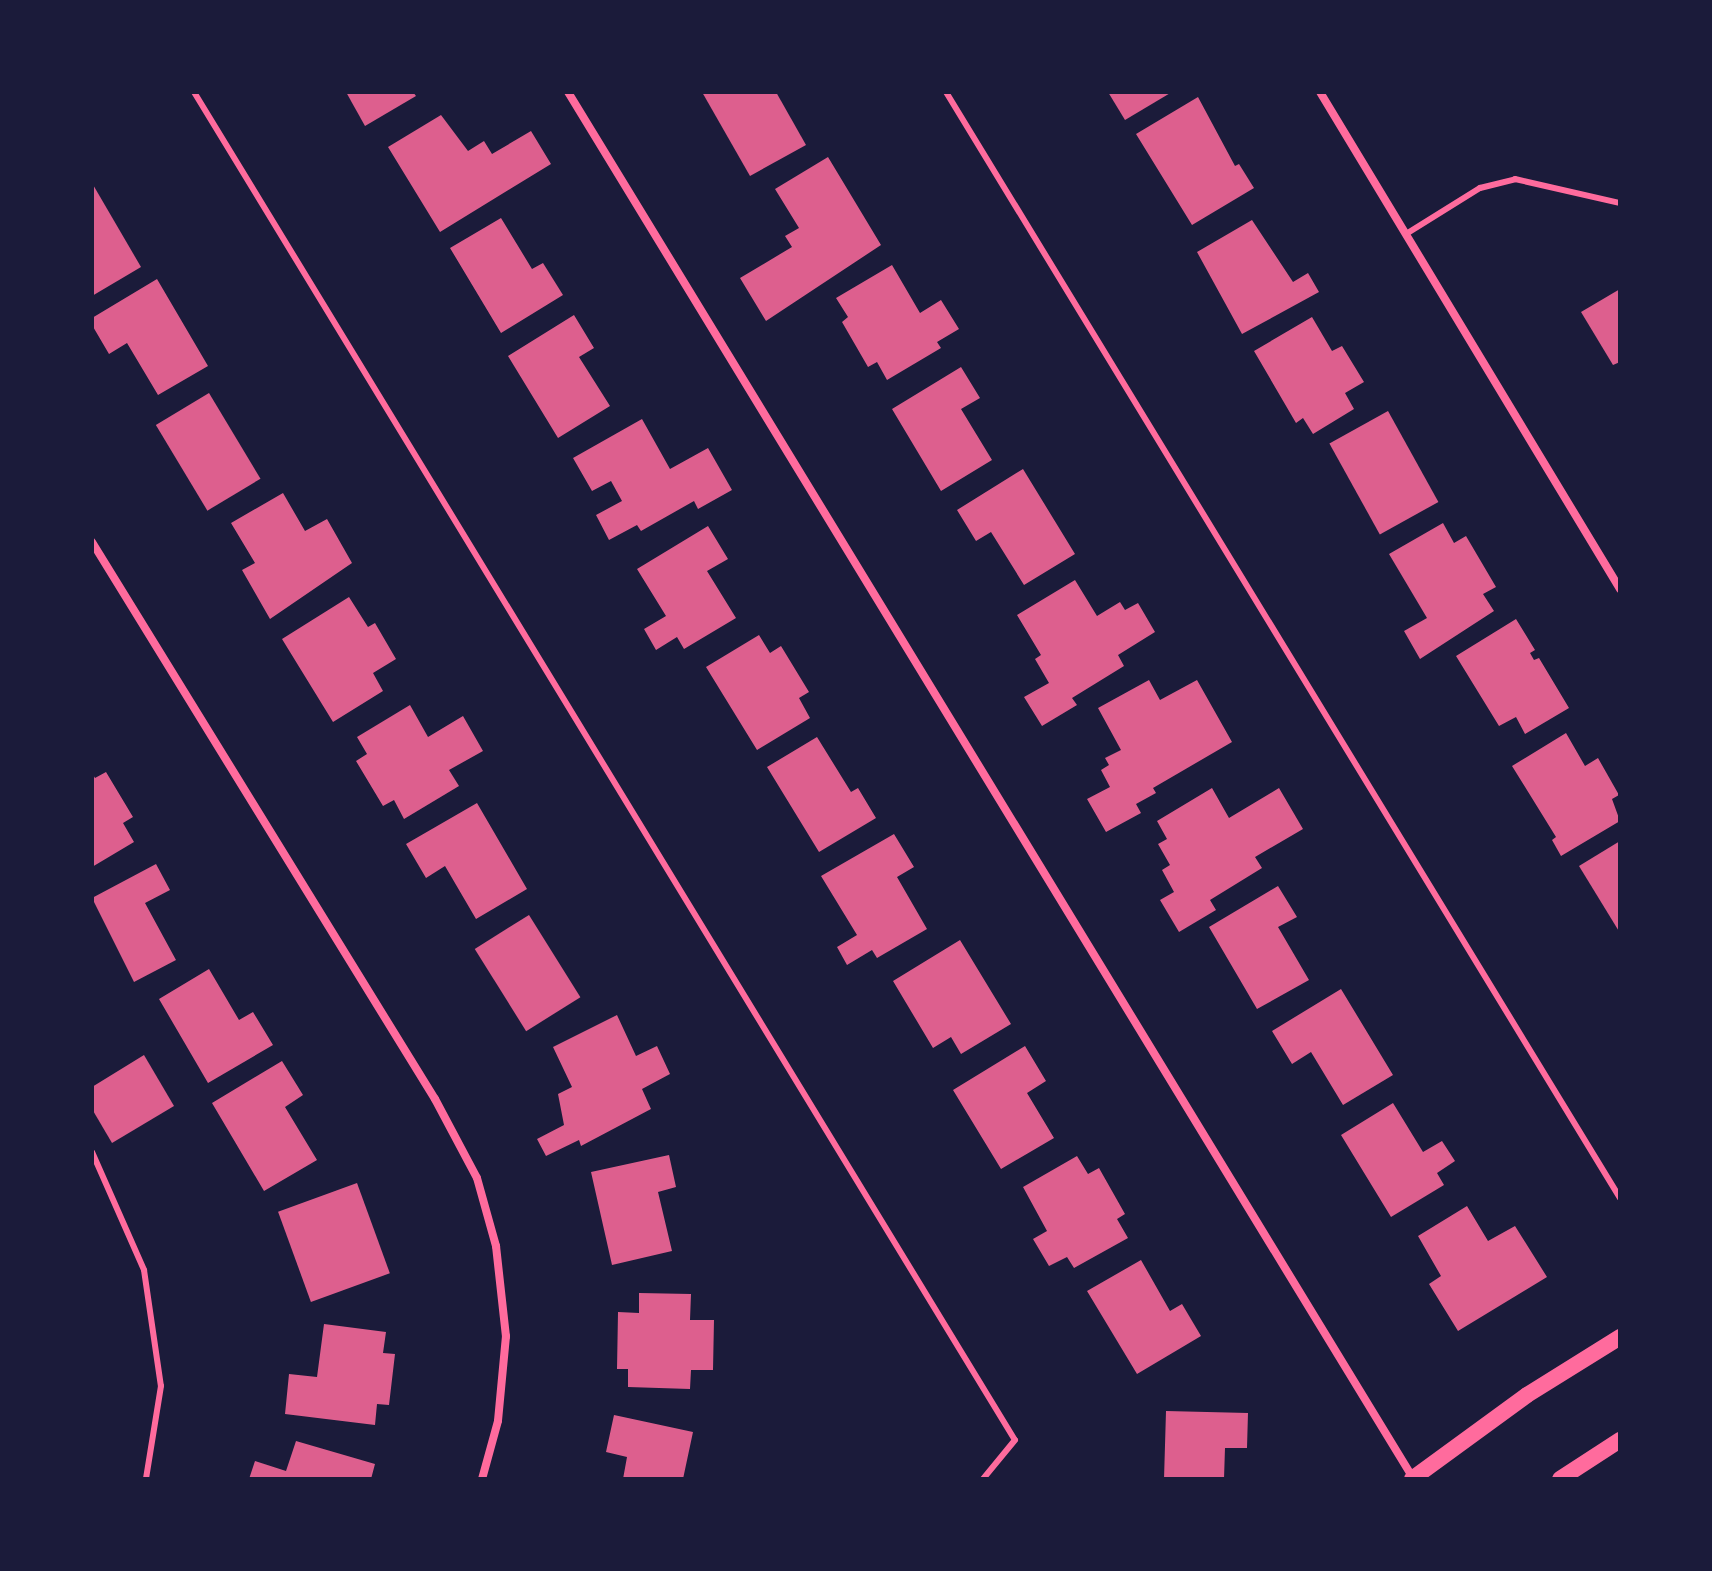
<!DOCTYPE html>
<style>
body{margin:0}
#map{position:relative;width:1712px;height:1571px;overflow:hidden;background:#1b1b3a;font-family:Overpass,sans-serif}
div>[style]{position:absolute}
.building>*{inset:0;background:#dd5f8e;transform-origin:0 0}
.service>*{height:6px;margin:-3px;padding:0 3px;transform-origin:3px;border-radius:3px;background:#ff6b9d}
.minor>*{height:8px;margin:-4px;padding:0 4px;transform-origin:4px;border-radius:4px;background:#ff6b9d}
.secondary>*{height:16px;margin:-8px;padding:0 8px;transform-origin:8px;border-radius:8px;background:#ff6b9d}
span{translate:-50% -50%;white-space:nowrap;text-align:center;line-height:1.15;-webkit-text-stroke:8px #1b1b3a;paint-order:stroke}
.frame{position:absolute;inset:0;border:94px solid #1b1b3a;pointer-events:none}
</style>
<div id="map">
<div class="building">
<div style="clip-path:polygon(346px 92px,413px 92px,416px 96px,365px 126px)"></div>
<div style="clip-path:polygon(702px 92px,776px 92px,806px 145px,750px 176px)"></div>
<div style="clip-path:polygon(1108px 92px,1172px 92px,1125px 120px)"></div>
<div style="clip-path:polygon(1198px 97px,1235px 166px,1239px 164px,1254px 188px,1192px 225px,1136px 134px)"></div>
<div style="clip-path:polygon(441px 115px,468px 151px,484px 141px,492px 154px,531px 131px,551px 164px,440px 232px,388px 147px)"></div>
<div style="clip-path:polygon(828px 157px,881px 245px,766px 321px,740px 278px,792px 247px,785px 236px,799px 228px,775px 189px)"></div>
<div style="clip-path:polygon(92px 183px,141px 267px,92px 296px)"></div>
<div style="clip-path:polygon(501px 218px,532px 269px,543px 263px,563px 295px,501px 333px,450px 248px)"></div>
<div style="clip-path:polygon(1252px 220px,1293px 282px,1308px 273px,1319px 292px,1242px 334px,1197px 252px)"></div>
<div style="clip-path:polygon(892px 265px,920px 313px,941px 300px,959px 329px,937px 342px,941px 348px,887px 380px,877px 362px,868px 367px,842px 322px,848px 317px,836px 298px)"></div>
<div style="clip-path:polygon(157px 279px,208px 366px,158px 395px,127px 343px,109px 354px,92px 325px,92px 318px)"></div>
<div style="clip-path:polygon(1620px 289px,1620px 362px,1613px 365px,1581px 312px)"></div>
<div style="clip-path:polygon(574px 315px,594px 348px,579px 357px,610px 406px,558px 438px,508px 356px)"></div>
<div style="clip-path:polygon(1312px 317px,1332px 351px,1342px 346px,1364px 382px,1345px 393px,1354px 409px,1313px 434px,1303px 418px,1296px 423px,1254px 351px)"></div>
<div style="clip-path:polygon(961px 367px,980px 398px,961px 409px,992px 460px,941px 491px,892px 409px)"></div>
<div style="left:209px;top:393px;width:100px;height:62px;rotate:59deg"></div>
<div style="left:1388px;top:411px;width:104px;height:67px;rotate:61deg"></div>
<div style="clip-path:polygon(642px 419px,670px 469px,708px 448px,732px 490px,698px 509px,694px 501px,641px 531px,637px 525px,609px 540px,596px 515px,622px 501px,611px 481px,592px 491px,573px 458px)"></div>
<div style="clip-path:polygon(1023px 469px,1075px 554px,1024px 585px,991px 532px,976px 541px,957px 510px)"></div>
<div style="clip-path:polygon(283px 493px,305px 531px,327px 519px,352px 563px,270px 619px,242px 570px,255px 563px,231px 523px)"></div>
<div style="clip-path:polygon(1443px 523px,1454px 543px,1466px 536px,1496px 587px,1483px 594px,1494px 611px,1420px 659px,1404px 631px,1427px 618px,1389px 554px)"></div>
<div style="clip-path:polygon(708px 526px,728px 559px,707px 571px,736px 618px,684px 649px,677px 637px,656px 650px,644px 629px,666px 616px,637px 569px)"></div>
<div style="clip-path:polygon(1075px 580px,1097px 616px,1120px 602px,1125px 610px,1138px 603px,1155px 632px,1118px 655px,1124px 666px,1072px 698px,1077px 705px,1042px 726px,1024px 697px,1049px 683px,1035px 659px,1041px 655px,1017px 615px)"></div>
<div style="clip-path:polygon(349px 597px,368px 627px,375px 623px,396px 659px,373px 673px,383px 691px,333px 722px,282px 639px)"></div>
<div style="clip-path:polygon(1516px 619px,1535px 650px,1530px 653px,1534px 660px,1539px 658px,1569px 708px,1525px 734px,1516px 717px,1499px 726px,1456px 656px)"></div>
<div style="clip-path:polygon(759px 635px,770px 653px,781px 646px,809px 692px,799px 698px,810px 718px,757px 750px,706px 667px)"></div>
<div style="clip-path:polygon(1149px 680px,1160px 700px,1197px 680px,1232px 742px,1153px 788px,1156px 793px,1136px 804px,1141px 813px,1106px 832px,1087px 799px,1110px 787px,1101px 770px,1109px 765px,1105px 758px,1121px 750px,1098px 708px)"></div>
<div style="clip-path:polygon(410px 705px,428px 737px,463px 716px,483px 751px,449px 770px,459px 786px,404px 819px,394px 800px,383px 806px,356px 761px,367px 754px,357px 737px)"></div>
<div style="clip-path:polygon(1566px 733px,1585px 766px,1598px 758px,1619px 795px,1612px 799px,1620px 821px,1561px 856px,1552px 840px,1556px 837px,1512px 766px)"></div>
<div style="clip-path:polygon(817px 737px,851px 792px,858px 788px,876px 818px,819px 852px,767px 767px)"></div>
<div style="clip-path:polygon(106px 772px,133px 817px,123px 823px,134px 842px,92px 867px,92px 773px,95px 778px)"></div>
<div style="clip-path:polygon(1212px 788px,1229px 818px,1279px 788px,1303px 829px,1255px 857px,1262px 868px,1210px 900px,1216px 910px,1179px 932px,1160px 900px,1174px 892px,1162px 870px,1170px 865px,1158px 844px,1167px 839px,1157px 821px)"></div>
<div style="clip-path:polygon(477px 803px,527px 889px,476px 919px,445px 866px,426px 878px,406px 844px)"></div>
<div style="clip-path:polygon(894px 834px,914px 867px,897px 877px,927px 929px,877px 958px,872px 950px,847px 965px,837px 947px,857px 935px,821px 876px)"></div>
<div style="clip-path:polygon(1620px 841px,1620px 933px,1579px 866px)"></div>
<div style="clip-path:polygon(156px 864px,170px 890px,145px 903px,176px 960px,134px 982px,92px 898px)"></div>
<div style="clip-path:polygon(1278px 886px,1297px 917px,1278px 927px,1309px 980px,1257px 1009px,1209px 927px)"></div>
<div style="left:529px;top:915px;width:97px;height:64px;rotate:58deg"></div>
<div style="clip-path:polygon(960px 940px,1011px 1024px,961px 1054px,951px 1037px,933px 1048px,893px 981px)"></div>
<div style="clip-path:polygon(209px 969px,239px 1020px,253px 1012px,273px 1045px,208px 1083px,159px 999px)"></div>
<div style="clip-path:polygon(1341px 989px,1393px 1075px,1343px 1105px,1311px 1052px,1292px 1064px,1272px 1031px)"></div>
<div style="clip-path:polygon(617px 1015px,636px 1056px,657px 1046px,670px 1074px,642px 1089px,651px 1109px,581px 1146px,579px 1140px,546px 1156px,537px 1139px,564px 1125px,558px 1094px,572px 1087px,553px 1047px)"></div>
<div style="clip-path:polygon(1025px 1046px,1046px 1081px,1027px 1093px,1054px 1138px,1001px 1169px,953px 1090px)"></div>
<div style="clip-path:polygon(144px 1055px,174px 1106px,112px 1143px,92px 1109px,92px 1087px)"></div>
<div style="clip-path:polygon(282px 1061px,303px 1095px,285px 1107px,317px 1160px,264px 1191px,212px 1103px)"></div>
<div style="clip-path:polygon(1393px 1103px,1423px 1152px,1442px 1141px,1455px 1161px,1437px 1173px,1444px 1185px,1391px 1217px,1341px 1135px)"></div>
<div style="clip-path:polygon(669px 1155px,676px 1187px,658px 1192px,672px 1251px,612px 1265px,591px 1172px)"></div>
<div style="clip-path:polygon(1077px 1156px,1088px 1174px,1099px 1168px,1125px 1214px,1117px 1219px,1128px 1238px,1074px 1268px,1067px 1257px,1049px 1266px,1033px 1239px,1047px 1231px,1023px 1187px)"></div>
<div style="left:357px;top:1183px;width:96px;height:84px;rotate:70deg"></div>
<div style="clip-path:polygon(1467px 1206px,1488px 1241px,1515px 1226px,1547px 1277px,1458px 1331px,1429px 1284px,1441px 1276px,1418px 1236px)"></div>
<div style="clip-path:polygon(1141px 1260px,1170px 1311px,1182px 1304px,1201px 1336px,1137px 1374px,1087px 1291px)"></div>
<div style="clip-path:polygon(639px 1293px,691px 1294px,690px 1320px,714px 1320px,713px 1370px,691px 1370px,690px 1389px,628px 1387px,628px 1369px,617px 1369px,618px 1312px,639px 1313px)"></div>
<div style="clip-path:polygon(324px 1324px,386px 1332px,383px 1353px,395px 1354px,389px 1405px,377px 1404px,375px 1425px,285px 1414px,289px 1374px,317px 1377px)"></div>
<div style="clip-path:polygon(1166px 1411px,1248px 1413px,1247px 1448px,1225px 1448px,1224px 1479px,1164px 1479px)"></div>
<div style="clip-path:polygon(614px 1415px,693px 1432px,683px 1479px,623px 1479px,627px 1457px,606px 1452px)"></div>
<div style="clip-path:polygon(296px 1441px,375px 1464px,371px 1479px,249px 1479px,255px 1461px,286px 1471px)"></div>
</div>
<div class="service">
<div style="left:194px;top:92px;width:1578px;rotate:58.66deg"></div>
<div style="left:1015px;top:1440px;width:50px;rotate:129.4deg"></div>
<div style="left:946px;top:92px;width:1295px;rotate:58.64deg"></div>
<div style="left:1406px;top:234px;width:87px;rotate:-31.9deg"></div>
<div style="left:1480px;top:188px;width:36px;rotate:-14deg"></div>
<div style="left:1515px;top:179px;width:108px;rotate:12.9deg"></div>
<div style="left:92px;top:1152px;width:129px;rotate:66.2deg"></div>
<div style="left:144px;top:1270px;width:117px;rotate:81.7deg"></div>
<div style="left:161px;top:1386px;width:94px;rotate:99.2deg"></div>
</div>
<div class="minor">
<div style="left:568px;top:92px;width:1623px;rotate:58.63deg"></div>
<div style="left:1320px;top:92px;width:581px;rotate:58.88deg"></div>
<div style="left:92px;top:542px;width:654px;rotate:58.38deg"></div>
<div style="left:435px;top:1099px;width:89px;rotate:62deg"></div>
<div style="left:477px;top:1178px;width:71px;rotate:74.4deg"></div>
<div style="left:496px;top:1246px;width:91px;rotate:83.7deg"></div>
<div style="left:506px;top:1336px;width:85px;rotate:95.4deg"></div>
<div style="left:498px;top:1421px;width:60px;rotate:105.4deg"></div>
</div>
<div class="secondary">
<div style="left:1412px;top:1479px;width:142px;rotate:-36.1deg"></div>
<div style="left:1527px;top:1395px;width:110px;rotate:-31.9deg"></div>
<div style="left:1560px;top:1479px;width:72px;rotate:-33deg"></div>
</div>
<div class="frame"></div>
</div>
